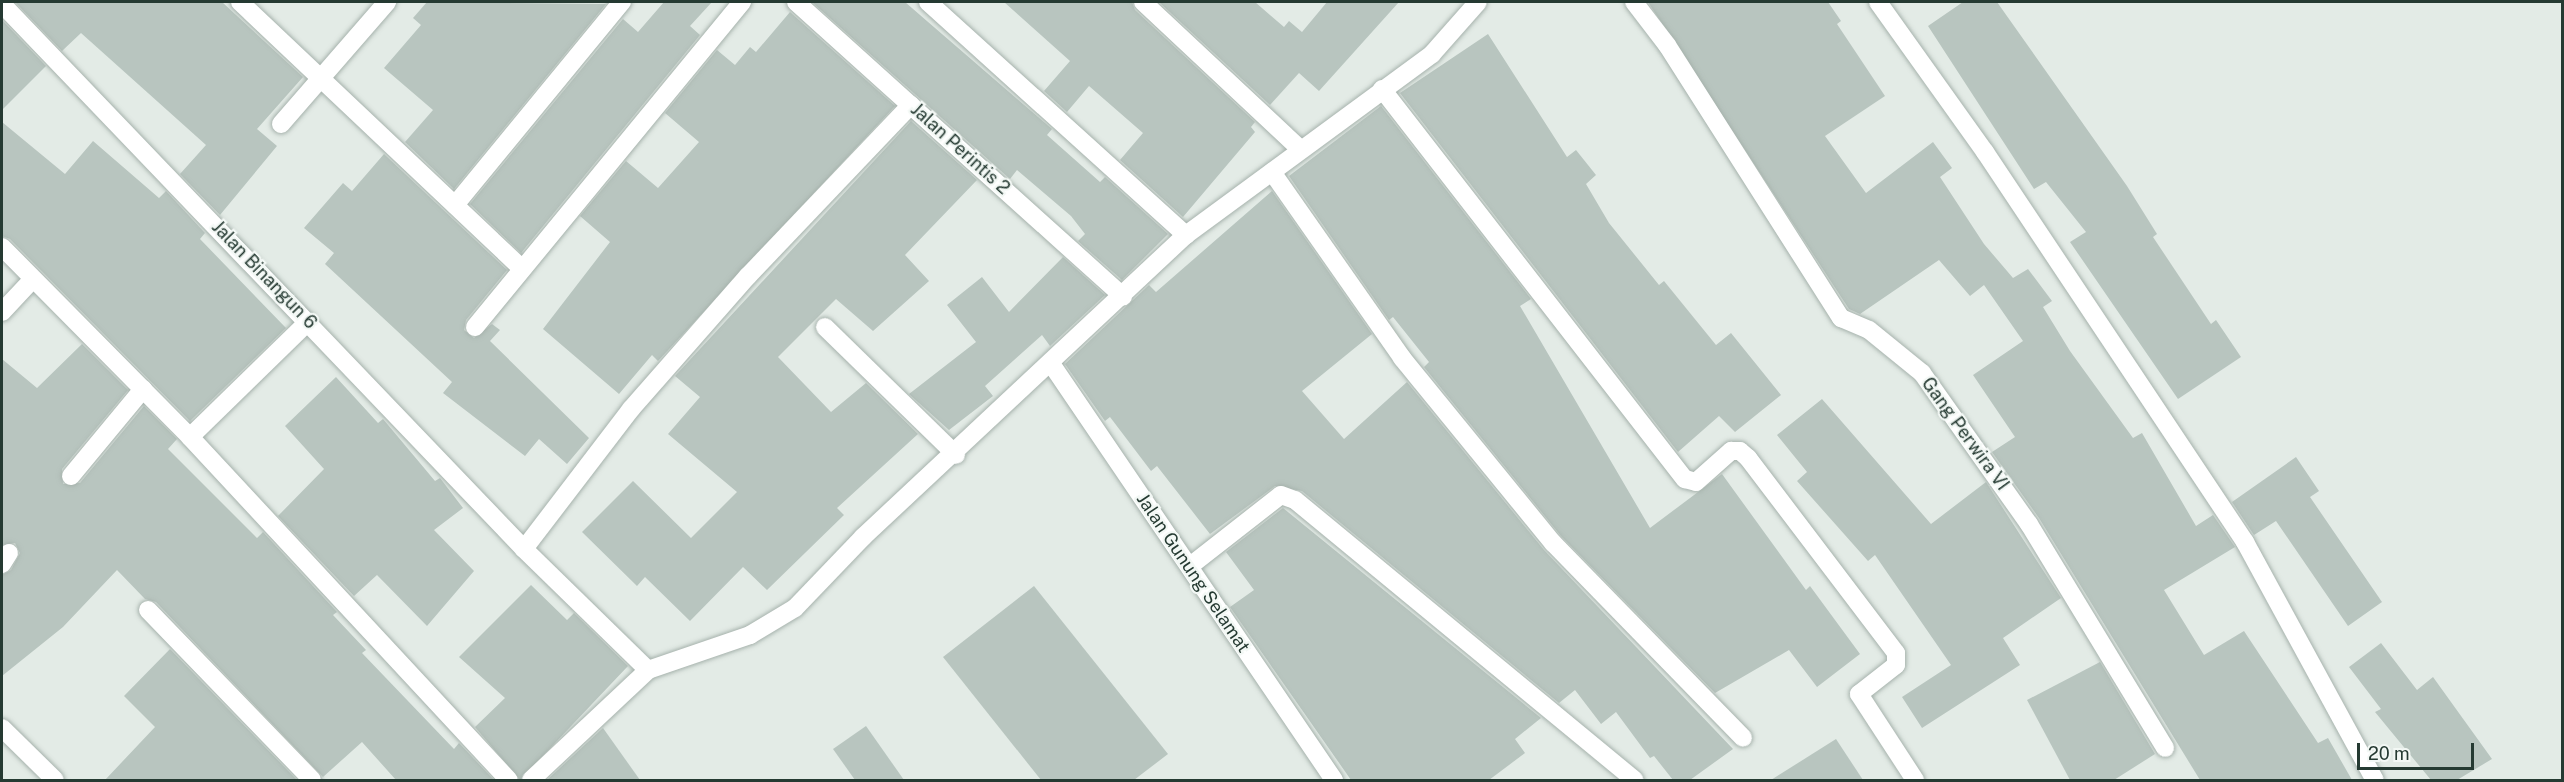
<!DOCTYPE html>
<style>
body{margin:0}
#map{position:relative;width:2564px;height:782px;overflow:hidden;background:#e3ebe6;font-family:"Public Sans",sans-serif}
div>[style]{position:absolute}
.building>*{inset:0;background:#b8c5bf}
.roads{filter:drop-shadow(0 0 2px #a6b2ac) drop-shadow(0 0 2px #a6b2ac)}
.minor>*{height:18px;margin:-9px;padding:0 9px;transform-origin:9px;border-radius:9px;background:#fff}
span{translate:-50% -50%;white-space:nowrap;text-align:center;line-height:1.15;-webkit-text-stroke:4.5px #f3f8f5;paint-order:stroke}
.street-label{font-size:18px;color:#253a32}
.frame{position:absolute;inset:0;border:3px solid #253a32;pointer-events:none}
.scale{position:absolute;left:2357px;top:743px;width:117px;height:27px;box-sizing:border-box;border:3px solid #253a32;border-top:0;padding-left:8px;font-size:18px;line-height:21px;white-space:nowrap;color:#253a32;-webkit-text-stroke:4px #f3f8f5;paint-order:stroke}
</style>
<div id="map">
<div class="building">
<div style="clip-path:polygon(15px 2px,222px 2px,303px 77px,257px 129px,277px 146px,220px 215px,180px 174px,206px 145px,81px 33px,62px 51px)"></div>
<div style="clip-path:polygon(427px 2px,606px 4px,454px 189px,405px 142px,433px 110px,384px 68px,421px 25px,413px 18px)"></div>
<div style="clip-path:polygon(664px 2px,712px 2px,690px 26px,700px 35px,521px 253px,470px 204px,623px 19px,638px 32px)"></div>
<div style="clip-path:polygon(812px 2px,905px 2px,1052px 129px,1047px 135px,1100px 182px,1105px 177px,1168px 234px,1122px 280px,1078px 241px,1085px 234px,1071px 216px,1017px 170px,1010px 179px)"></div>
<div style="clip-path:polygon(1004px 2px,1132px 2px,1135px 10px,1255px 122px,1251px 127px,1255px 132px,1183px 217px,1120px 160px,1143px 133px,1089px 86px,1067px 112px,1044px 91px,1070px 61px)"></div>
<div style="clip-path:polygon(1159px 2px,1255px 2px,1284px 27px,1289px 21px,1302px 32px,1327px 2px,1399px 2px,1319px 91px,1299px 73px,1270px 105px)"></div>
<div style="clip-path:polygon(1648px 2px,1828px 2px,1841px 21px,1837px 24px,1885px 96px,1825px 136px,1866px 193px,1933px 142px,1952px 168px,1940px 177px,1984px 244px,2013px 278px,2028px 269px,2052px 301px,2043px 307px,2070px 351px,2133px 438px,2142px 433px,2196px 526px,2213px 515px,2235px 547px,2164px 590px,2204px 655px,2244px 631px,2318px 743px,2328px 738px,2352px 780px,2200px 780px,2039px 518px,1992px 452px,2015px 437px,1973px 375px,2023px 341px,1984px 285px,1970px 296px,1939px 260px,1860px 314px,1849px 309px)"></div>
<div style="clip-path:polygon(1963px 2px,1997px 2px,2127px 186px,2157px 234px,2153px 237px,2211px 324px,2216px 320px,2241px 357px,2178px 399px,2070px 242px,2086px 232px,2046px 182px,2034px 189px,1928px 26px)"></div>
<div style="clip-path:polygon(790px 12px,895px 106px,658px 361px,652px 355px,619px 394px,543px 329px,610px 242px,580px 216px,626px 161px,658px 188px,699px 142px,665px 113px,717px 50px,735px 65px,750px 47px,756px 52px)"></div>
<div style="clip-path:polygon(2px 20px,46px 66px,2px 110px)"></div>
<div style="clip-path:polygon(1488px 34px,1567px 157px,1576px 150px,1596px 175px,1586px 184px,1609px 223px,1659px 285px,1664px 281px,1716px 345px,1731px 333px,1781px 395px,1735px 432px,1719px 416px,1678px 452px,1400px 93px)"></div>
<div style="clip-path:polygon(1381px 106px,1531px 299px,1520px 306px,1650px 528px,1722px 474px,1806px 590px,1810px 586px,1860px 654px,1817px 687px,1789px 650px,1715px 693px,1561px 536px,1424px 367px,1429px 362px,1393px 317px,1389px 320px,1289px 176px)"></div>
<div style="clip-path:polygon(911px 121px,977px 180px,905px 255px,929px 281px,873px 331px,836px 299px,778px 357px,831px 412px,866px 383px,918px 434px,837px 508px,844px 515px,767px 590px,743px 567px,690px 621px,645px 577px,637px 586px,582px 532px,633px 481px,691px 538px,737px 492px,668px 434px,700px 397px,675px 376px)"></div>
<div style="clip-path:polygon(2px 122px,65px 174px,93px 141px,159px 198px,166px 191px,205px 233px,200px 239px,286px 328px,190px 421px,10px 239px,2px 236px)"></div>
<div style="clip-path:polygon(384px 154px,507px 270px,466px 320px,464px 330px,474px 338px,492px 324px,500px 330px,490px 341px,589px 438px,567px 464px,539px 439px,525px 456px,443px 393px,452px 382px,325px 264px,334px 253px,304px 228px,343px 183px,352px 191px)"></div>
<div style="clip-path:polygon(1272px 191px,1372px 334px,1302px 391px,1344px 439px,1407px 382px,1544px 550px,1733px 749px,1690px 780px,1673px 780px,1654px 756px,1650px 758px,1616px 712px,1601px 724px,1575px 690px,1559px 703px,1302px 491px,1275px 486px,1210px 534px,1157px 466px,1151px 471px,1110px 417px,1105px 421px,1065px 364px,1149px 285px,1156px 292px)"></div>
<div style="clip-path:polygon(1063px 257px,1105px 295px,1050px 346px,1042px 335px,985px 386px,993px 396px,949px 430px,909px 394px,976px 342px,947px 305px,982px 277px,1009px 312px)"></div>
<div style="clip-path:polygon(82px 344px,128px 390px,62px 469px,63px 484px,80px 483px,144px 406px,177px 439px,168px 449px,257px 538px,263px 532px,337px 612px,333px 615px,366px 650px,362px 653px,454px 749px,459px 743px,494px 780px,396px 780px,362px 742px,323px 777px,156px 602px,145px 599px,117px 570px,63px 627px,2px 676px,2px 575px,11px 570px,20px 553px,15px 543px,2px 545px,2px 359px,37px 388px)"></div>
<div style="clip-path:polygon(336px 377px,378px 423px,383px 419px,435px 481px,440px 478px,463px 508px,434px 530px,474px 571px,427px 626px,377px 575px,354px 596px,278px 516px,324px 469px,285px 426px)"></div>
<div style="clip-path:polygon(1822px 399px,1931px 524px,1986px 482px,2061px 598px,2003px 638px,2020px 665px,1922px 728px,1902px 697px,1951px 665px,1875px 555px,1868px 561px,1797px 481px,1807px 472px,1777px 435px)"></div>
<div style="clip-path:polygon(2296px 457px,2319px 491px,2310px 497px,2382px 602px,2348px 626px,2276px 521px,2254px 535px,2232px 502px)"></div>
<div style="clip-path:polygon(1283px 508px,1541px 718px,1515px 739px,1525px 753px,1489px 780px,1351px 780px,1230px 607px,1254px 590px,1226px 552px)"></div>
<div style="clip-path:polygon(531px 585px,567px 620px,574px 613px,628px 666px,520px 780px,475px 727px,505px 698px,459px 657px)"></div>
<div style="clip-path:polygon(1034px 586px,1168px 754px,1134px 780px,1041px 780px,943px 657px)"></div>
<div style="clip-path:polygon(2381px 643px,2417px 690px,2433px 677px,2492px 759px,2457px 780px,2431px 780px,2375px 712px,2381px 709px,2349px 667px)"></div>
<div style="clip-path:polygon(170px 649px,297px 780px,105px 780px,155px 727px,124px 696px)"></div>
<div style="clip-path:polygon(2100px 662px,2155px 754px,2114px 780px,2070px 780px,2027px 700px)"></div>
<div style="clip-path:polygon(866px 726px,904px 780px,855px 780px,833px 749px)"></div>
<div style="clip-path:polygon(603px 728px,640px 780px,547px 780px)"></div>
<div style="clip-path:polygon(1836px 739px,1863px 780px,1771px 780px)"></div>
</div>
<div class="roads">
<div class="minor">
<div style="left:240px;top:2px;width:388px;rotate:43.4deg"></div>
<div style="left:796px;top:2px;width:440px;rotate:42deg"></div>
<div style="left:928px;top:2px;width:348px;rotate:42.1deg"></div>
<div style="left:1143px;top:2px;width:216px;rotate:43.1deg"></div>
<div style="left:1634px;top:2px;width:54px;rotate:52.5deg"></div>
<div style="left:1667px;top:45px;width:324px;rotate:57.5deg"></div>
<div style="left:1841px;top:318px;width:30px;rotate:23deg"></div>
<div style="left:1869px;top:330px;width:68px;rotate:39.1deg"></div>
<div style="left:1922px;top:373px;width:185px;rotate:54.7deg"></div>
<div style="left:2029px;top:524px;width:262px;rotate:58.7deg"></div>
<div style="left:1878px;top:2px;width:184px;rotate:54.5deg"></div>
<div style="left:1985px;top:152px;width:469px;rotate:56.3deg"></div>
<div style="left:2245px;top:542px;width:271px;rotate:61.4deg"></div>
<div style="left:2px;top:4px;width:755px;rotate:46.23deg"></div>
<div style="left:524px;top:549px;width:173px;rotate:44.3deg"></div>
<div style="left:1382px;top:89px;width:494px;rotate:52.2deg"></div>
<div style="left:1685px;top:479px;width:11px;rotate:15deg"></div>
<div style="left:1696px;top:482px;width:47px;rotate:-41.5deg"></div>
<div style="left:1731px;top:451px;width:9px"></div>
<div style="left:1740px;top:451px;width:11px;rotate:41deg"></div>
<div style="left:1748px;top:458px;width:245px;rotate:52.8deg"></div>
<div style="left:1896px;top:653px;width:12px;rotate:90deg"></div>
<div style="left:1896px;top:665px;width:47px;rotate:141.9deg"></div>
<div style="left:1859px;top:694px;width:103px;rotate:56.9deg"></div>
<div style="left:281px;top:124px;width:162px;rotate:-49deg"></div>
<div style="left:1272px;top:172px;width:227px;rotate:55deg"></div>
<div style="left:1402px;top:358px;width:239px;rotate:50.8deg"></div>
<div style="left:1553px;top:543px;width:272px;rotate:45.7deg"></div>
<div style="left:455px;top:205px;width:263px;rotate:-50.6deg"></div>
<div style="left:2px;top:247px;width:267px;rotate:45.3deg"></div>
<div style="left:190px;top:437px;width:468px;rotate:47.1deg"></div>
<div style="left:2px;top:312px;width:45px;rotate:-46.8deg"></div>
<div style="left:475px;top:327px;width:421px;rotate:-50.6deg"></div>
<div style="left:825px;top:327px;width:183px;rotate:44.3deg"></div>
<div style="left:1052px;top:365px;width:502px;rotate:55.8deg"></div>
<div style="left:190px;top:437px;width:165px;rotate:-44.3deg"></div>
<div style="left:71px;top:476px;width:113px;rotate:-50.4deg"></div>
<div style="left:524px;top:549px;width:176px;rotate:-52.6deg"></div>
<div style="left:631px;top:409px;width:177px;rotate:-48.7deg"></div>
<div style="left:748px;top:276px;width:236px;rotate:-46.4deg"></div>
<div style="left:2px;top:564px;width:13px;rotate:-58deg"></div>
<div style="left:1190px;top:566px;width:115px;rotate:-38deg"></div>
<div style="left:1281px;top:495px;width:15px;rotate:20deg"></div>
<div style="left:1295px;top:500px;width:440px;rotate:39.5deg"></div>
<div style="left:148px;top:610px;width:236px;rotate:46deg"></div>
<div style="left:2px;top:728px;width:74px;rotate:44.5deg"></div>
<div style="left:531px;top:780px;width:161px;rotate:-43.2deg"></div>
<div style="left:648px;top:670px;width:108px;rotate:-18.9deg"></div>
<div style="left:750px;top:635px;width:52px;rotate:-31deg"></div>
<div style="left:795px;top:608px;width:98px;rotate:-46.2deg"></div>
<div style="left:863px;top:537px;width:442px;rotate:-43.1deg"></div>
<div style="left:1186px;top:235px;width:305px;rotate:-36.3deg"></div>
<div style="left:1432px;top:54px;width:69px;rotate:-48.5deg"></div>
</div>
</div>
<div class="street-label">
<span style="left:960px;top:149px;rotate:42deg">Jalan Perintis 2</span>
<span style="left:264px;top:275px;rotate:46deg">Jalan Binangun 6</span>
<span style="left:1965px;top:434px;rotate:54deg">Gang Perwira VI</span>
<span style="left:1193px;top:573px;rotate:56deg">Jalan Gunung Selamat</span>
</div>
<div class="frame"></div>
<div class="scale">20 m</div>
</div>
